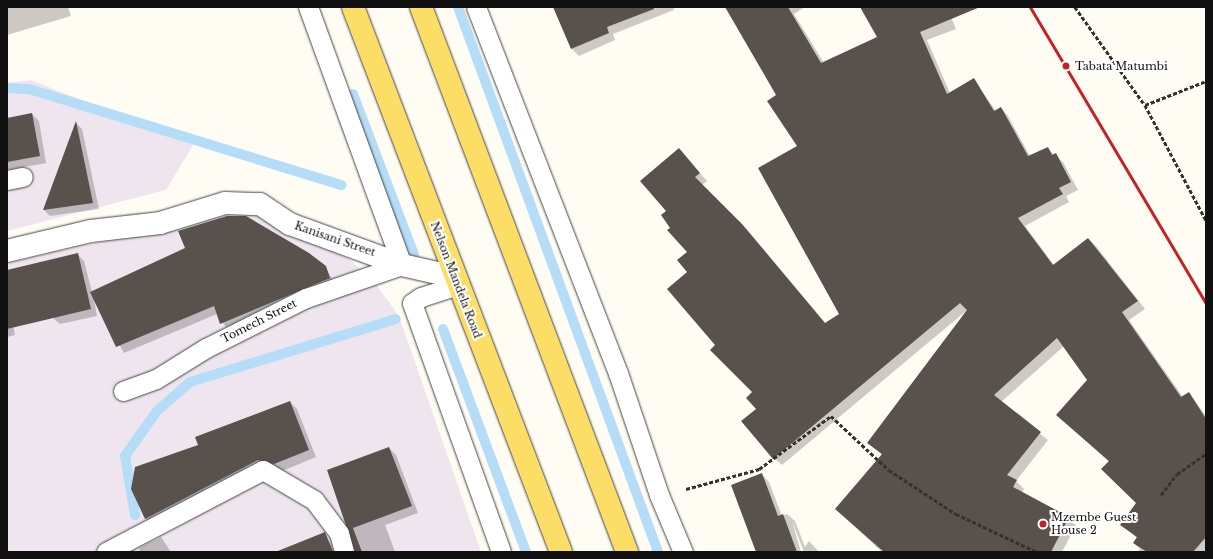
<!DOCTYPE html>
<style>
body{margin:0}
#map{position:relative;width:1213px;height:559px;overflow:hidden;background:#fffdf3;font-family:"Libre Baskerville",serif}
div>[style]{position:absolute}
.industrial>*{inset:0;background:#eee5ee}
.shadow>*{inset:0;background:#0003}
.stream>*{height:10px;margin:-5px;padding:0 5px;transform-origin:5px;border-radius:5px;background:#b6ddf8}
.building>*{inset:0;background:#59524c}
.path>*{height:2.5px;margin-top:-1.25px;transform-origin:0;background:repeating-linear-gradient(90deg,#323232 0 4px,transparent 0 6px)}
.roads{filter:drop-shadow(0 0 1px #434343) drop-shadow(0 0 1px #434343)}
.service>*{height:19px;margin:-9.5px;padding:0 9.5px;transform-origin:9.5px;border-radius:9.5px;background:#fff}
.minor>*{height:22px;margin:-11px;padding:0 11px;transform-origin:11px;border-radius:11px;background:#fff}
.primary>*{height:22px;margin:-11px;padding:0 11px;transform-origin:11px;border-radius:11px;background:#fcde66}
.rail>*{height:3px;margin:-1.5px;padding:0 1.5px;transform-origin:1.5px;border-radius:1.5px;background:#c62223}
.dots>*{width:11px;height:11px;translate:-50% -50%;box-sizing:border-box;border:2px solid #fff;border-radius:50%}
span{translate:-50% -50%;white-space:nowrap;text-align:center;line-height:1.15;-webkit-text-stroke:4px #fff;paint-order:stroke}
.poi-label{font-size:11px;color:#101010}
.left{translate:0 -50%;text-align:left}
.street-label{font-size:11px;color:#101010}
.frame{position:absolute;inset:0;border:8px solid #101010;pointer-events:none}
</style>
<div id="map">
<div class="industrial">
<div style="clip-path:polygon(31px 80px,193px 145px,166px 190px,7px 231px,7px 83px)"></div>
<div style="clip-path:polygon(243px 208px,348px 258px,375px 283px,399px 316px,481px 552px,7px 552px,7px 263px)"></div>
</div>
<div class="shadow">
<div style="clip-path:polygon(7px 7px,68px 7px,71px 16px,7px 35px)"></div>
<div style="clip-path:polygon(554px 7px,673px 7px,674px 10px,613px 34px,615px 40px,579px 56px,572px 49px)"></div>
<div style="clip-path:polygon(726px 7px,805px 7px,794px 14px,824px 63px,878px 37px,861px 7px,947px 7px,956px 29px,927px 40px,950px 93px,973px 79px,996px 111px,1001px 108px,1008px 116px,1030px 156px,1048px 149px,1063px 162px,1078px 190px,1066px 196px,1069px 202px,1025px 226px,1054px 265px,1088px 239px,1096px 246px,1145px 309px,1129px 320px,1183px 397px,1189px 393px,1206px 416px,1206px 552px,1138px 552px,1140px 549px,1134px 543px,1137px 538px,1122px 525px,1137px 503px,1109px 462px,1065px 422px,1089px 380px,1064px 346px,1001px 402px,1048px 440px,1016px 481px,1024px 489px,1022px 493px,1076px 525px,1062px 552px,882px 552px,836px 509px,882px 455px,868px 442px,966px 311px,782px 465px,774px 458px,754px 392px,716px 345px,689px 272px,688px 252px,671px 228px,667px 211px,679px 150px,707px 181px,702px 185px,750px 233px,826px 324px,840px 314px,798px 146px,778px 95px)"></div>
<div style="clip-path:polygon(7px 114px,9px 119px,32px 114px,39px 121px,46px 163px,7px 170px)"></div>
<div style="clip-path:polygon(76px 123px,82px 129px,99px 209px,50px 216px,44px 210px)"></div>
<div style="clip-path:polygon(77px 254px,84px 261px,92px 292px,325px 267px,336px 285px,228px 330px,217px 314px,124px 353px,94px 300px,97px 316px,60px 324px,53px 318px)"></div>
<div style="clip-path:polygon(7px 295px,15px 335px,7px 337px)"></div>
<div style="clip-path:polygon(290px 402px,297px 409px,316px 457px,152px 525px,146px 519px,132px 489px,200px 446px)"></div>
<div style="clip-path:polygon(389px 448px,396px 455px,418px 513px,385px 525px,395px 552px,355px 552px,351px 530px)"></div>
<div style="clip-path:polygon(762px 475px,769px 482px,782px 516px,787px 514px,795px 521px,805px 547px,809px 541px,819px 552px,804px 552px,792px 521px,801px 552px,758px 552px)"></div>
<div style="clip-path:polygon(324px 533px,336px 552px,275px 552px)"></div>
<div style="clip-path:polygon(161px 537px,171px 552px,140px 552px,139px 548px)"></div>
</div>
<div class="stream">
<div style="left:458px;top:7px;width:581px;rotate:69.85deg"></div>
<div style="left:7px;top:88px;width:22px;rotate:3deg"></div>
<div style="left:29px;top:89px;width:327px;rotate:17.1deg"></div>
<div style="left:353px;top:94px;width:172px;rotate:69.2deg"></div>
<div style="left:443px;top:329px;width:238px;rotate:69.6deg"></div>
<div style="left:135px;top:515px;width:60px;rotate:-99.6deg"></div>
<div style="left:125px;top:456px;width:55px;rotate:-54.6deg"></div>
<div style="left:157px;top:411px;width:44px;rotate:-41.3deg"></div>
<div style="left:190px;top:382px;width:215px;rotate:-17deg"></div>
</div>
<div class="building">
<div style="clip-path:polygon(553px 7px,654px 7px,654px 9px,607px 27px,609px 33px,571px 49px)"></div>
<div style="clip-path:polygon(725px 7px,788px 7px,821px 63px,877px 37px,860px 7px,980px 7px,920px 32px,947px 94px,974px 78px,994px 111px,1001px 107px,1028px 156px,1048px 147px,1052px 155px,1056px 153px,1071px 182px,1059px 188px,1063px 194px,1018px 218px,1053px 265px,1088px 238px,1138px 301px,1122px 312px,1181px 397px,1189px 392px,1206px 419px,1206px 537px,1193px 552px,1147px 552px,1133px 543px,1137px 537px,1120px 525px,1136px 503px,1101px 469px,1109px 461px,1056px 415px,1087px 380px,1057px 338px,994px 395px,1041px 432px,1007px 475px,1017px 480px,1013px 487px,1069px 517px,1051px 552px,884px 552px,835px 509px,882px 454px,867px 443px,967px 310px,960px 303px,773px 459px,741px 421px,756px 409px,746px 398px,752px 392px,710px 350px,715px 345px,667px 289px,687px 272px,677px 260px,687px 252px,667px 230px,670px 228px,661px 215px,666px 211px,640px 181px,679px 148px,700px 173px,695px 177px,742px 224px,825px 323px,839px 314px,758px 168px,797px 146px,767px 101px,776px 95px)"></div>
<div style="clip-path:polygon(32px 113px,40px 156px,7px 162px,7px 118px)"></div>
<div style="clip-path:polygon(76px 121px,93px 203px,43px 210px)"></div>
<div style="clip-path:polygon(227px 216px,246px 216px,309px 253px,326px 266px,330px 278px,220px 324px,214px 306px,116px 347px,90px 292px,185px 248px,178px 231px)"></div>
<div style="clip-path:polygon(78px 253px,91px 309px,7px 329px,7px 270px)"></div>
<div style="clip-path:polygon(290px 401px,309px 450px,274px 464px,258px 460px,145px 519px,131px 489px,135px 467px,198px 445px,195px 437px)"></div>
<div style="clip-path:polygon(389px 447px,412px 506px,353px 528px,362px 552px,355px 552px,327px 470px)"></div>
<div style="clip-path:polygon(762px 473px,778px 516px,783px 514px,797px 552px,756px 552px,731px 485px)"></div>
<div style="clip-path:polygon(325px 532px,333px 552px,278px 552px,278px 551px)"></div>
</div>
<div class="path">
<div style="left:1075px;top:7px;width:120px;rotate:54.5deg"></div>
<div style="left:1145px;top:105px;width:66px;rotate:-21.5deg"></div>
<div style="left:1145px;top:105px;width:130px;rotate:62.1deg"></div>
<div style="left:686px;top:489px;width:76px;rotate:-15.3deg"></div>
<div style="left:759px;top:469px;width:89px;rotate:-36.4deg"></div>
<div style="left:831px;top:416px;width:79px;rotate:43deg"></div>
<div style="left:889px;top:470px;width:80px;rotate:33.3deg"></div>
<div style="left:956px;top:514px;width:89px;rotate:25.1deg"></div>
<div style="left:1161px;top:495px;width:26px;rotate:-53deg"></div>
<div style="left:1177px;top:474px;width:35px;rotate:-35deg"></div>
</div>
<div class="roads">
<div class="service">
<div style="left:476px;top:7px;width:393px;rotate:68.8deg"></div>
<div style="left:618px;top:373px;width:129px;rotate:71.4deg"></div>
<div style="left:659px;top:495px;width:62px;rotate:67.2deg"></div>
<div style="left:7px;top:180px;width:16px;rotate:-11deg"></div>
<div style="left:458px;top:285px;width:39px;rotate:162deg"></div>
<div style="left:421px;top:297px;width:11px;rotate:146deg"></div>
<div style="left:412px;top:303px;width:264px;rotate:70.3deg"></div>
<div style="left:123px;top:391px;width:35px;rotate:-20deg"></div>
<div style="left:156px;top:379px;width:59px;rotate:-31.8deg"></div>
<div style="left:206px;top:348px;width:112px;rotate:-26.6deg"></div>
<div style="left:306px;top:298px;width:102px;rotate:-19deg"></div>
<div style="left:402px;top:265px;width:275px;rotate:-110deg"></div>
<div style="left:106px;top:552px;width:177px;rotate:-27.6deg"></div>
<div style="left:263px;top:470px;width:59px;rotate:30.5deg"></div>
<div style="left:314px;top:500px;width:41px;rotate:52.9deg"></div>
<div style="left:339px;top:533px;width:20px;rotate:75deg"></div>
</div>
<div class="minor">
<div style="left:7px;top:251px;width:86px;rotate:-13.4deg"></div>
<div style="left:91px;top:231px;width:69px;rotate:-6.6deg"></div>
<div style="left:160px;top:223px;width:68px;rotate:-17.1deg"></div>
<div style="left:225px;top:203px;width:35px;rotate:2deg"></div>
<div style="left:260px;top:204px;width:36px;rotate:34deg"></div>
<div style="left:290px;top:224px;width:119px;rotate:20.1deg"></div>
<div style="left:402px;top:265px;width:54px;rotate:12.8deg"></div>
</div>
<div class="primary">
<div style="left:353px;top:7px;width:583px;rotate:69.11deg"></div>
<div style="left:421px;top:7px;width:583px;rotate:69.29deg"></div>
</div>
</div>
<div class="rail">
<div style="left:1030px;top:7px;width:345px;rotate:59.3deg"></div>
</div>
<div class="dots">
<div style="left:1066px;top:66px;background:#c62223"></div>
<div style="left:1043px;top:524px;background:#c62223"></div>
</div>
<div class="poi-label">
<span class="left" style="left:1075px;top:66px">Tabata Matumbi</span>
<span class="left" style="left:1051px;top:524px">Mzembe Guest<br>House 2</span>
</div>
<div class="street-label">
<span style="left:335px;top:239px;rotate:19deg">Kanisani Street</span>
<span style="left:456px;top:280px;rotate:69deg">Nelson Mandela Road</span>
<span style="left:259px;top:321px;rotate:-27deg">Tomech Street</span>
</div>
<div class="frame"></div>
</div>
